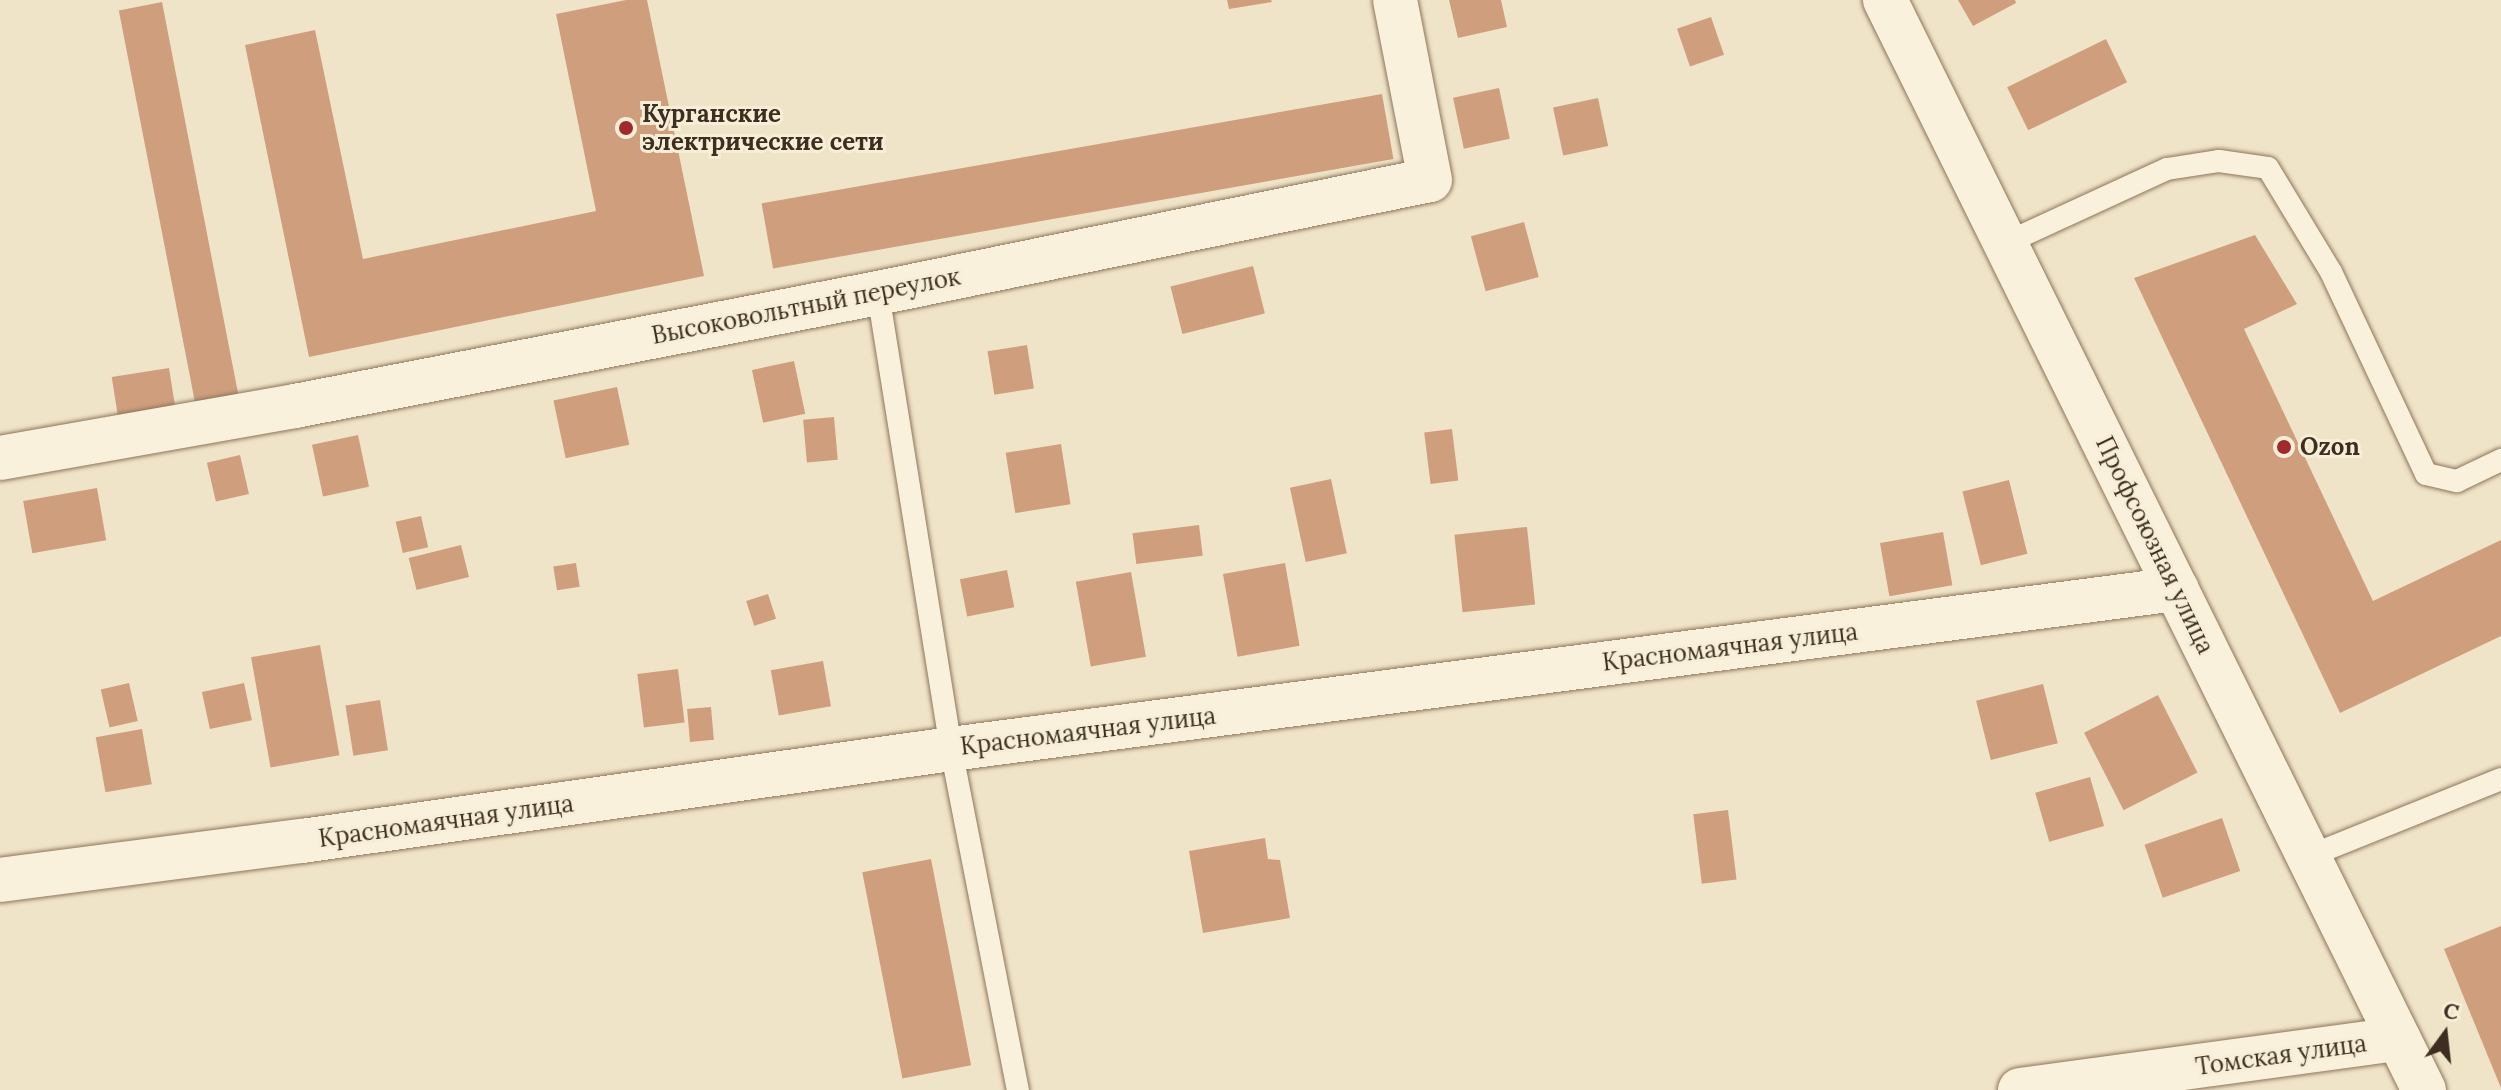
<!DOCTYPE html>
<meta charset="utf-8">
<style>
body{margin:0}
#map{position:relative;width:2501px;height:1090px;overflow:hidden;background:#f0e4c8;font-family:Lora,serif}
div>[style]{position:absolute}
.building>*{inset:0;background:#cf9f7d;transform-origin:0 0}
.roads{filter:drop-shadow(0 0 2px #8d765c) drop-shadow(0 0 2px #8d765c)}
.lane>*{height:22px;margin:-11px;padding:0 11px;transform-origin:11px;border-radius:11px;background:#faf1dc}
.street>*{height:44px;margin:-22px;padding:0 22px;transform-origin:22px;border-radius:22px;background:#faf1dc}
.dots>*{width:22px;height:22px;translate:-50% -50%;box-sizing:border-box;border:4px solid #f7eed8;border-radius:50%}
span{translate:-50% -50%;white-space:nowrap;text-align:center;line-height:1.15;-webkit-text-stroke:6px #f7eed8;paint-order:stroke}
.poi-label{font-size:24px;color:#3d2e20;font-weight:700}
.left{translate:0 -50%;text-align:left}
.street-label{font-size:24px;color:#3d2e20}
.north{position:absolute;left:2405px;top:994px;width:80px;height:80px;-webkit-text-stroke:6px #f7eed8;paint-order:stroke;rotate:15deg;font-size:22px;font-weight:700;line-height:32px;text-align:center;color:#3d2e20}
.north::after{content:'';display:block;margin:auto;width:28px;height:36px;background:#3d2e20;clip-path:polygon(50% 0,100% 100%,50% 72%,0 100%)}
</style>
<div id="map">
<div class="building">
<div style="clip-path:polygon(626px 0,647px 0,704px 276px,309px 357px,245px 45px,315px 30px,363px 259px,596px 211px,556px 14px)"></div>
<div style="clip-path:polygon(1227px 0,1271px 0,1272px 2px,1229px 9px)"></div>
<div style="clip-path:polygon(1449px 0,1501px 0,1507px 27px,1458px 38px)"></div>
<div style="clip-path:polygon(1958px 0,2015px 0,2016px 3px,1973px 26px)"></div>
<div style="left:162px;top:2px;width:406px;height:44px;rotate:79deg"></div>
<div style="left:1711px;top:17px;width:40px;height:36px;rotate:71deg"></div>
<div style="left:2106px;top:39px;width:48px;height:110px;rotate:64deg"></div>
<div style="left:1499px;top:88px;width:52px;height:47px;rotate:78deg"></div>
<div style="left:1382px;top:94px;width:66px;height:630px;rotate:80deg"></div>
<div style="left:1598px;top:98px;width:49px;height:46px;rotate:78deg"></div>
<div style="left:1524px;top:222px;width:57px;height:55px;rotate:75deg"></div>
<div style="clip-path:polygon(2255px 235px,2297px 304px,2244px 329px,2373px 601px,2501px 540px,2501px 636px,2340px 713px,2134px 278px)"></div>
<div style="left:1253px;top:266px;width:49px;height:85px;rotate:76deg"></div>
<div style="left:1027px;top:345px;width:44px;height:40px;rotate:81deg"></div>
<div style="left:794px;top:361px;width:54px;height:43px;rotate:78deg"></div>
<div style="left:169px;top:368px;width:53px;height:58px;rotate:81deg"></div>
<div style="left:617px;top:387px;width:59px;height:65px;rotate:78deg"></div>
<div style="left:834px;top:417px;width:43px;height:31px;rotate:85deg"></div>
<div style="left:1452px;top:429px;width:52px;height:28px;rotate:83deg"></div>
<div style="left:358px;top:435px;width:53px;height:47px;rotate:78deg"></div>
<div style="left:1061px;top:444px;width:61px;height:56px;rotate:81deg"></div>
<div style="left:240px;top:455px;width:40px;height:34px;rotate:77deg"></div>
<div style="left:1331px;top:479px;width:76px;height:42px;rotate:78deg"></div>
<div style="left:2009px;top:480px;width:76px;height:48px;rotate:76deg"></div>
<div style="left:97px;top:488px;width:53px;height:75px;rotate:80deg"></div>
<div style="left:421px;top:516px;width:32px;height:26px;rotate:77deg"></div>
<div style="left:1199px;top:525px;width:31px;height:67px;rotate:83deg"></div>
<div style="left:1527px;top:527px;width:78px;height:73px;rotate:84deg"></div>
<div style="left:1943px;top:532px;width:54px;height:64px;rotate:80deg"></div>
<div style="left:461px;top:545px;width:33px;height:54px;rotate:76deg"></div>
<div style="left:576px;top:563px;width:24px;height:23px;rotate:81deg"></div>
<div style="left:1285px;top:563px;width:84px;height:63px;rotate:80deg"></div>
<div style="left:1007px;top:570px;width:38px;height:48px;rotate:79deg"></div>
<div style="left:1131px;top:572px;width:86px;height:56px;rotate:80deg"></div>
<div style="left:768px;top:594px;width:26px;height:23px;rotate:72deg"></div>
<div style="left:320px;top:645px;width:112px;height:70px;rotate:80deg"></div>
<div style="left:823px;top:661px;width:46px;height:53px;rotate:80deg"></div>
<div style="left:678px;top:669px;width:54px;height:41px;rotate:83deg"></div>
<div style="left:129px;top:683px;width:39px;height:29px;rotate:77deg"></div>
<div style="left:244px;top:683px;width:38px;height:43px;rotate:78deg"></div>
<div style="left:2043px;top:684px;width:61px;height:69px;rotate:76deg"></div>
<div style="left:2158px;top:695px;width:87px;height:83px;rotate:63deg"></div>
<div style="left:380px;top:700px;width:51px;height:35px;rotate:81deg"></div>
<div style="left:711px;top:707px;width:33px;height:24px;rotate:85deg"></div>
<div style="left:142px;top:729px;width:56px;height:47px;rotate:80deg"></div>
<div style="left:2090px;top:777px;width:51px;height:57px;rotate:74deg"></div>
<div style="left:1728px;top:810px;width:70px;height:35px;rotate:83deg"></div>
<div style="left:2222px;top:818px;width:56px;height:82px;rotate:71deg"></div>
<div style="clip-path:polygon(1265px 838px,1268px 859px,1280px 860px,1290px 918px,1203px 933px,1189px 851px)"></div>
<div style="left:931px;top:859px;width:210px;height:70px;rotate:79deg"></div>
<div style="clip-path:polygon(2501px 926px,2501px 1088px,2444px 949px)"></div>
</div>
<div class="roads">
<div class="lane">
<div style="left:2006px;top:243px;width:177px;rotate:-24.7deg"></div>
<div style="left:2167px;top:169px;width:53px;rotate:-8.7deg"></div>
<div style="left:2219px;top:161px;width:49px;rotate:8.1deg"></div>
<div style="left:2268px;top:168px;width:122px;rotate:58.8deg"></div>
<div style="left:2331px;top:272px;width:223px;rotate:64.8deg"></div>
<div style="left:2426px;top:474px;width:32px;rotate:13deg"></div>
<div style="left:2457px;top:481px;width:49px;rotate:-25.5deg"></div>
<div style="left:878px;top:293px;width:462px;rotate:80.9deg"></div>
<div style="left:951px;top:749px;width:348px;rotate:78.9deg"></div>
<div style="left:2307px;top:857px;width:209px;rotate:-21.9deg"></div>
</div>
<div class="street">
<div style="left:1885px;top:0;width:1216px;rotate:63.69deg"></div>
<div style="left:0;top:458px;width:300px;rotate:-10deg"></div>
<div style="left:295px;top:406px;width:594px;rotate:-10.97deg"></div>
<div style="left:878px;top:293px;width:563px;rotate:-11.57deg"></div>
<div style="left:1430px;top:180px;width:183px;rotate:-101deg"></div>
<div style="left:0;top:880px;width:305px;rotate:-7.4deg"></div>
<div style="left:302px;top:841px;width:655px;rotate:-8.07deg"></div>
<div style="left:951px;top:749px;width:1236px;rotate:-7.44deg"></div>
<div style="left:2020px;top:1090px;width:382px;rotate:-7.7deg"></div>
</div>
</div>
<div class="dots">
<div style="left:626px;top:128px;background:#9e2a2b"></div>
<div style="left:2284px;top:447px;background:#9e2a2b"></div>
</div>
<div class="poi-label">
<span class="left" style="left:642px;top:128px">Курганские<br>электрические сети</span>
<span class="left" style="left:2300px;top:447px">Ozon</span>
</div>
<div class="street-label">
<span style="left:806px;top:306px;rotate:-11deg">Высоковольтный переулок</span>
<span style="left:2155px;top:545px;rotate:64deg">Профсоюзная улица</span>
<span style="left:1730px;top:647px;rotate:-7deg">Красномаячная улица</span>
<span style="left:1088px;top:731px;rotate:-7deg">Красномаячная улица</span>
<span style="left:446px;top:821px;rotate:-8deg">Красномаячная улица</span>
<span style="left:2281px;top:1055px;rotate:-8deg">Томская улица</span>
</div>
<div class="north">С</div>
</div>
